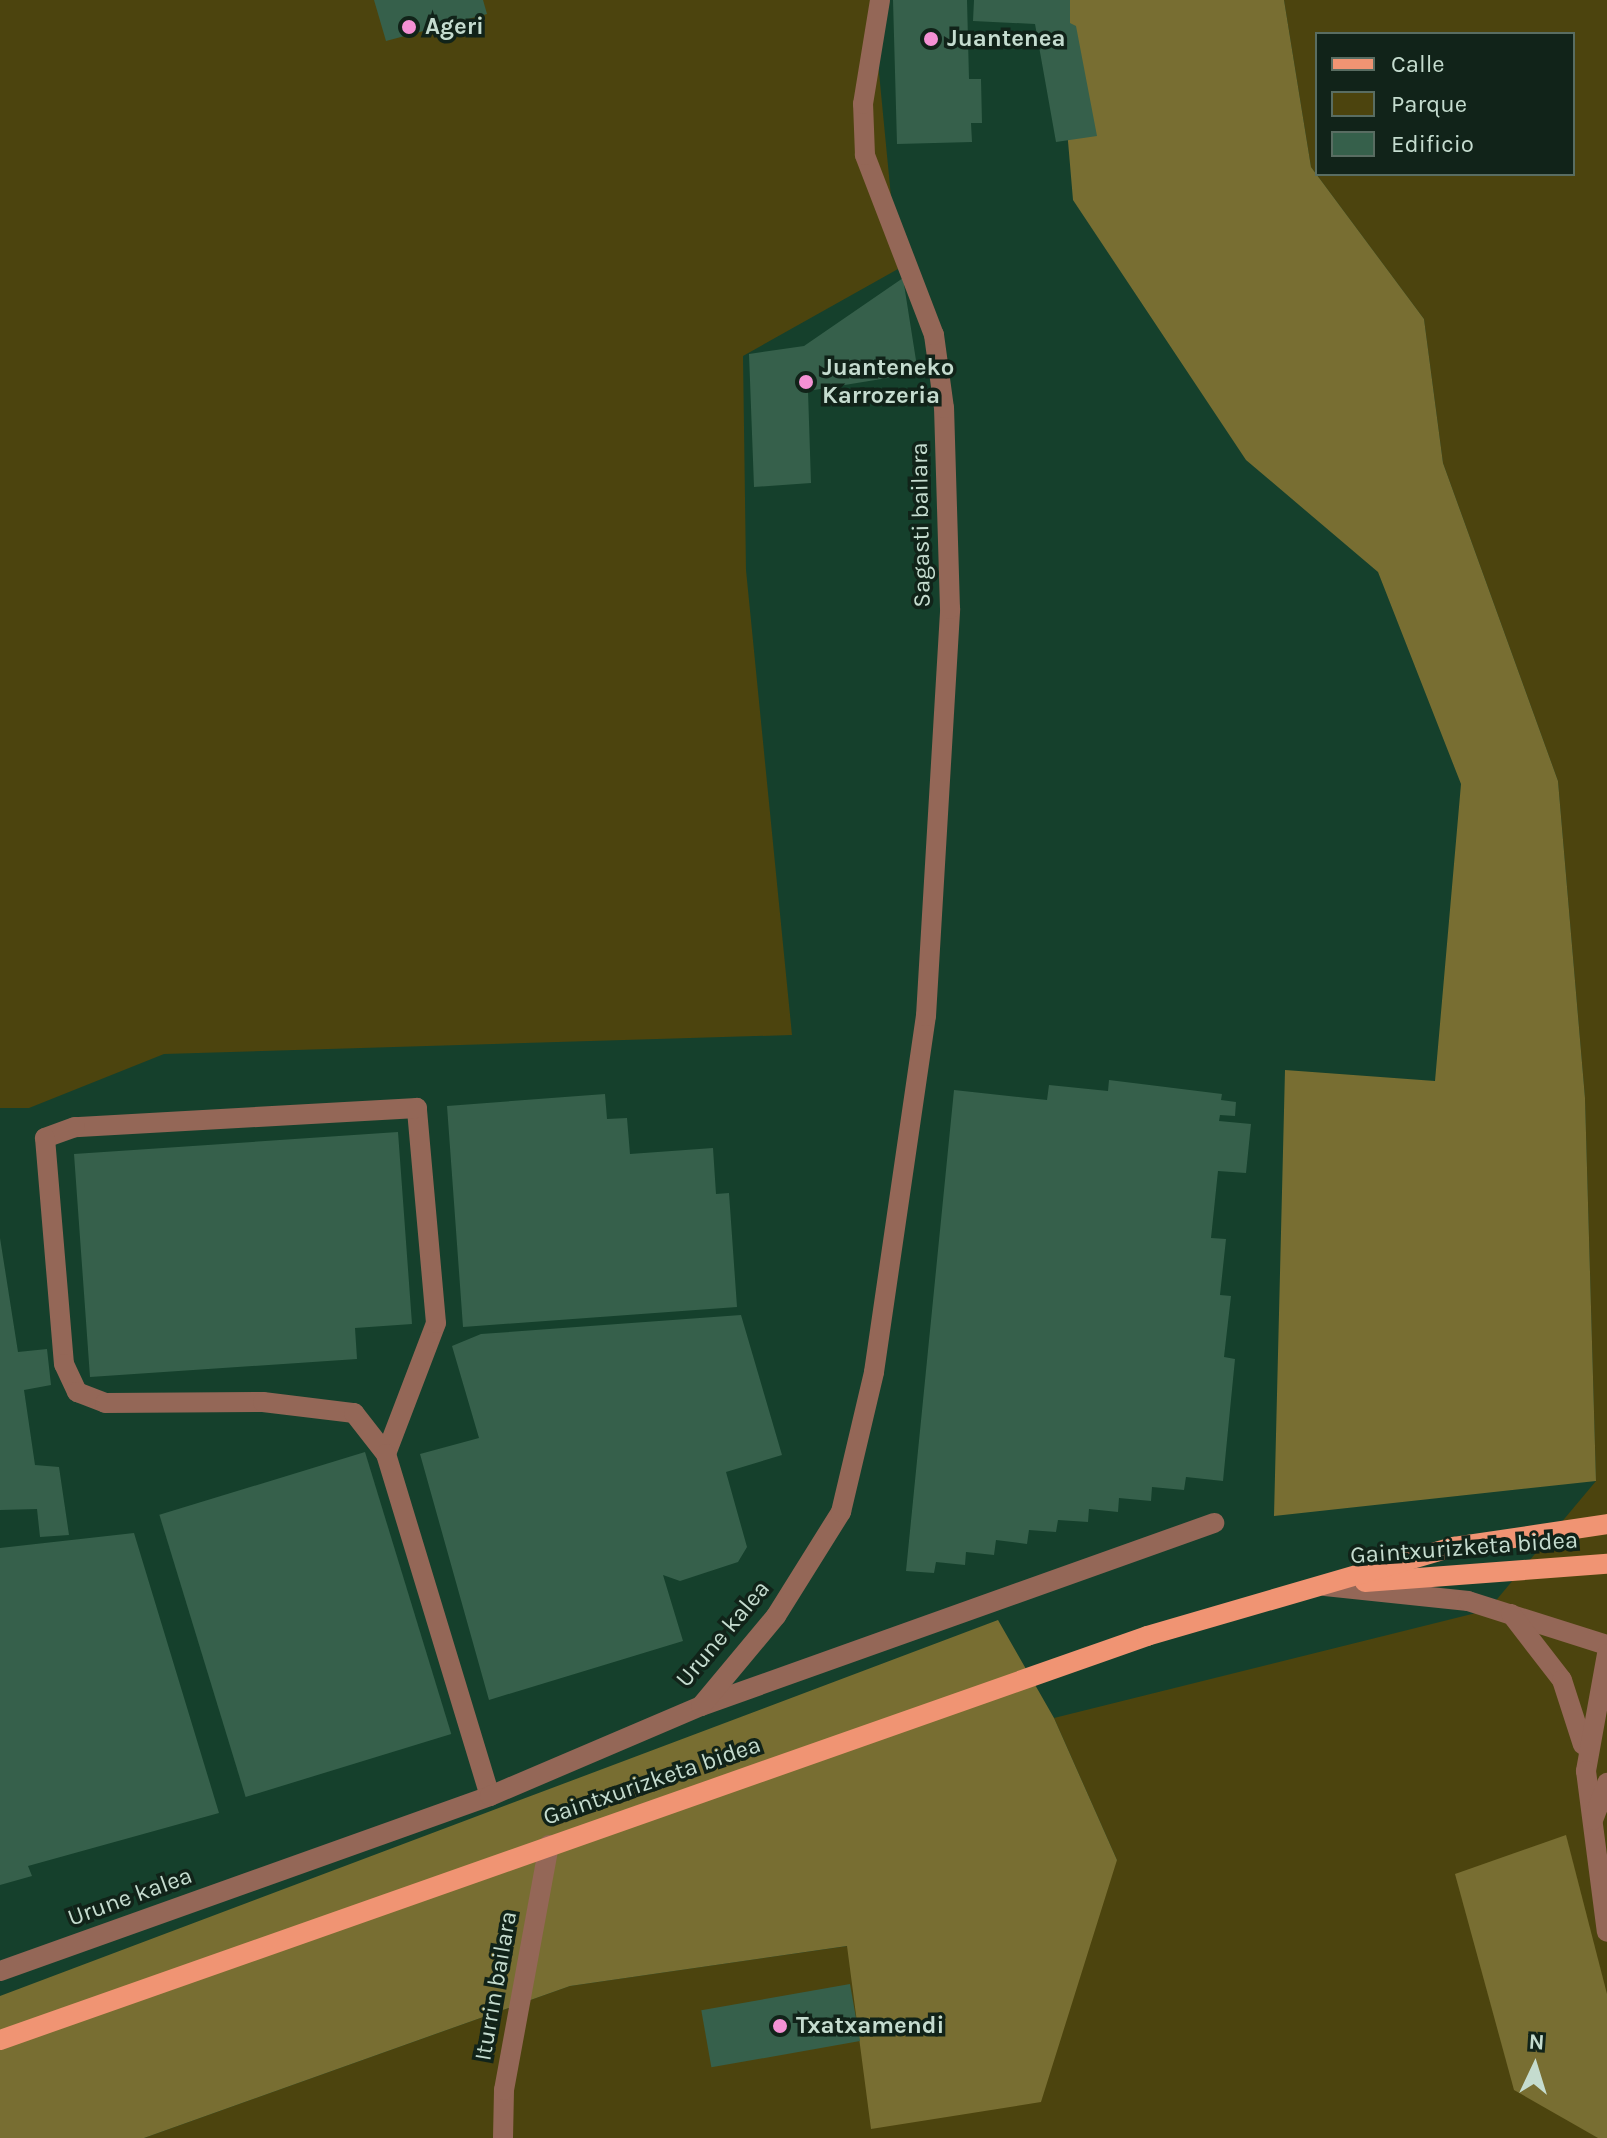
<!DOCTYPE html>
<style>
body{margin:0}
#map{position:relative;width:1607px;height:2138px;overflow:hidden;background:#15402c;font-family:Karla,sans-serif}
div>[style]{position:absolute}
.green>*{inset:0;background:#4c440e}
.forest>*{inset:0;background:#786e32}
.building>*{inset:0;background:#36604b;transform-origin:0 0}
.minor>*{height:20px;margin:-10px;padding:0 10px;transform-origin:10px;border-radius:10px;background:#946757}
.major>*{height:20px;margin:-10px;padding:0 10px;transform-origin:10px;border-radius:10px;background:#f09473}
.dots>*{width:22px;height:22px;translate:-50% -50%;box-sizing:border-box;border:4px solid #112319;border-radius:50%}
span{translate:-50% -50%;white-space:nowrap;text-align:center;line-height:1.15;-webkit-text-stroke:7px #112319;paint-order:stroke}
.poi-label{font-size:24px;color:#c5dccf;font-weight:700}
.left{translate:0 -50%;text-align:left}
.street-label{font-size:24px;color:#c5dccf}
.legend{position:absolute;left:1315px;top:32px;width:260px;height:144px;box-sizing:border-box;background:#112319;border:2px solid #596d62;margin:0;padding:10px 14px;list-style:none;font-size:24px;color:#c5dccf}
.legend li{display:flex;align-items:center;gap:16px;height:40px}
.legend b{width:40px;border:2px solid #596d62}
.north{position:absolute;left:1495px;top:2026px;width:80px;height:80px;-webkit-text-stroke:6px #112319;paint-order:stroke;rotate:4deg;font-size:22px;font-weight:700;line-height:32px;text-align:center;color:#c5dccf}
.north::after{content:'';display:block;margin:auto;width:28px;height:36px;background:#c5dccf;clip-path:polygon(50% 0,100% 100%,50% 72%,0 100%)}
</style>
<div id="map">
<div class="green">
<div style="clip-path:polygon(0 0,872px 0,898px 269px,743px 356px,746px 570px,792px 1035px,164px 1054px,29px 1108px,0 1108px)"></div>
<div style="clip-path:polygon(evenodd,1284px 0,1607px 0,1607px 2138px,144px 2138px,570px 1986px,848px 1946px,872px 2129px,1117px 1860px,1054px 1718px,1488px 1610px,1596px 1481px,1585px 1098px,1558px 781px,1443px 463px,1424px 319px,1311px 167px,1284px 0,1317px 34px,1573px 34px,1573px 174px,1317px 174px,1317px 34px)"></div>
</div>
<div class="forest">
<div style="clip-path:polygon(1056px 0,1284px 0,1311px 167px,1424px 319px,1443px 463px,1558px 781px,1585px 1098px,1596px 1481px,1274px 1516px,1285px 1070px,1435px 1081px,1461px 784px,1378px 572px,1246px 460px,1073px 200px)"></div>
<div style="clip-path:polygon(998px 1620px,1054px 1718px,1117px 1860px,1041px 2102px,871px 2129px,847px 1946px,570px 1986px,144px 2138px,0 2138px,0 1996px)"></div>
<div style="clip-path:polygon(1566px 1835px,1607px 1994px,1607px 2138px,1598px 2138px,1514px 2090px,1455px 1874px)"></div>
</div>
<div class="building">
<div style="clip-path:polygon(374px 0,483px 0,487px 14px,386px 41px)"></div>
<div style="clip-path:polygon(893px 0,967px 0,969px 79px,981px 79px,982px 123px,971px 123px,972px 142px,897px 144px)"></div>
<div style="clip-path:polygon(974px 0,1070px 0,1070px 23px,1076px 26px,1097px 136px,1056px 142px,1035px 24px,973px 21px)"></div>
<div style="clip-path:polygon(903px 278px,918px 373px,808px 391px,811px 483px,754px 487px,749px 354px,804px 346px)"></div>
<div style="clip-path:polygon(1109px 1080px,1222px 1094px,1221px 1100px,1236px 1102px,1235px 1116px,1220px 1115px,1219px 1121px,1251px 1124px,1246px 1173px,1218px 1171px,1211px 1238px,1226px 1239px,1220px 1295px,1231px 1296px,1224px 1357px,1235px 1359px,1223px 1481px,1186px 1477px,1184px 1490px,1152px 1487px,1151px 1501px,1119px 1498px,1118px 1512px,1089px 1509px,1088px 1522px,1058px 1520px,1056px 1532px,1029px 1530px,1027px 1544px,996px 1540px,994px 1555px,966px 1552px,965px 1565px,936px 1562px,934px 1573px,906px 1571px,954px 1090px,1047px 1100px,1049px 1085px,1108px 1091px)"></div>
<div style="clip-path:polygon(605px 1094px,607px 1119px,627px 1118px,630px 1154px,713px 1148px,716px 1194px,729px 1193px,737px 1307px,463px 1327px,447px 1106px)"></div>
<div style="clip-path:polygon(398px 1132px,412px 1324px,355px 1328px,357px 1359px,90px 1377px,74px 1154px)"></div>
<div style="clip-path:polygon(0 1238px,18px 1352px,47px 1349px,51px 1385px,24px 1390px,35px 1465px,59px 1467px,69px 1535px,40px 1537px,37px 1509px,0 1510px)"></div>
<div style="clip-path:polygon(741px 1315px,782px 1455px,726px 1472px,747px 1547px,738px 1562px,680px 1581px,663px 1575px,683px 1641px,489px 1700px,420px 1454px,479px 1438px,452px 1346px,481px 1334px)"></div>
<div style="left:365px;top:1452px;width:295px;height:215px;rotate:73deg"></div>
<div style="clip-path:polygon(134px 1533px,219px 1813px,28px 1866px,32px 1876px,0 1885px,0 1548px)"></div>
<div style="left:850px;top:1984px;width:58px;height:151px;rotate:80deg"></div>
</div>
<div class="minor">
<div style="left:386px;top:1454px;width:140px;rotate:-69.1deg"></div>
<div style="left:436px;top:1323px;width:216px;rotate:-95.1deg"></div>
<div style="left:417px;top:1108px;width:343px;rotate:176.8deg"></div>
<div style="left:75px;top:1127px;width:32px;rotate:160deg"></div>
<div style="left:45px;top:1138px;width:227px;rotate:85.2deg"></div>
<div style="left:64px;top:1364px;width:31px;rotate:65deg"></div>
<div style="left:77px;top:1392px;width:30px;rotate:21deg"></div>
<div style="left:105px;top:1403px;width:158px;rotate:-0.4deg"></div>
<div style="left:263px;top:1402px;width:92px;rotate:6.9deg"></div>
<div style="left:354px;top:1413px;width:52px;rotate:52deg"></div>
<div style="left:386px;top:1454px;width:357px;rotate:73.1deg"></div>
<div style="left:1325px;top:1586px;width:144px;rotate:6deg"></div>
<div style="left:1468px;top:1601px;width:146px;rotate:17.6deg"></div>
<div style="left:1511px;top:1614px;width:83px;rotate:52.3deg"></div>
<div style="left:1562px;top:1680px;width:68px;rotate:72.1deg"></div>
<div style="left:1607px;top:1654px;width:119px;rotate:100.2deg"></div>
<div style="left:1586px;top:1771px;width:162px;rotate:82.6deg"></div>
<div style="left:701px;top:1706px;width:545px;rotate:-19.63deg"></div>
<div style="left:1593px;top:1820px;width:40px;rotate:-69deg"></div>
<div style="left:0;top:1971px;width:520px;rotate:-19.65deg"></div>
<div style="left:490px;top:1796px;width:229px;rotate:-23.1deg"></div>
<div style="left:701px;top:1706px;width:117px;rotate:-50.2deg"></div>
<div style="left:776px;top:1616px;width:123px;rotate:-58deg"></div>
<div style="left:841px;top:1512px;width:144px;rotate:-76.7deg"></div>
<div style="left:874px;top:1372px;width:360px;rotate:-81.7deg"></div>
<div style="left:926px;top:1016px;width:408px;rotate:-86.6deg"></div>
<div style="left:950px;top:609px;width:201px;rotate:-91.7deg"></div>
<div style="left:944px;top:408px;width:74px;rotate:-97.8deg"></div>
<div style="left:934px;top:335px;width:193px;rotate:-111deg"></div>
<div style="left:865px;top:155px;width:51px;rotate:-92.2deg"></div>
<div style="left:863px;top:104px;width:105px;rotate:-80.7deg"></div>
<div style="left:503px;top:2138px;width:48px;rotate:-88.8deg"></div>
<div style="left:504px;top:2090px;width:249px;rotate:-79.6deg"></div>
</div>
<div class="major">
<div style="left:1365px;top:1582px;width:243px;rotate:-4.3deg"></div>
<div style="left:0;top:2040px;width:1216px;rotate:-19.4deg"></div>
<div style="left:1147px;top:1636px;width:320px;rotate:-16.2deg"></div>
<div style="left:1454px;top:1547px;width:155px;rotate:-8.5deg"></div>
</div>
<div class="dots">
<div style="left:409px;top:27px;background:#f491d4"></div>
<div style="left:931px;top:39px;background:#f491d4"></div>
<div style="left:806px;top:382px;background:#f491d4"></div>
<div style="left:780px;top:2026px;background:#f491d4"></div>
</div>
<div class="poi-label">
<span class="left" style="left:425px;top:27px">Ageri</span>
<span class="left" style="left:947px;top:39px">Juantenea</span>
<span class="left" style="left:822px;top:382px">Juanteneko<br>Karrozeria</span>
<span class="left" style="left:796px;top:2026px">Txatxamendi</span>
</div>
<div class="street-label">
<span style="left:921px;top:525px;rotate:-91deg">Sagasti bailara</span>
<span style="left:1464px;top:1548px;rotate:-4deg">Gaintxurizketa bidea</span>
<span style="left:723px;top:1634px;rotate:-50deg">Urune kalea</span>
<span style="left:652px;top:1781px;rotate:-19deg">Gaintxurizketa bidea</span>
<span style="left:130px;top:1897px;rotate:-20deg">Urune kalea</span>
<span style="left:496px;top:1986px;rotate:-80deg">Iturrin bailara</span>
</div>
<ul class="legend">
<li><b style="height:10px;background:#f09473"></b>Calle</li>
<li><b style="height:22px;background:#4c440e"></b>Parque</li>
<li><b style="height:22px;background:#36604b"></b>Edificio</li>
</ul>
<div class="north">N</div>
</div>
